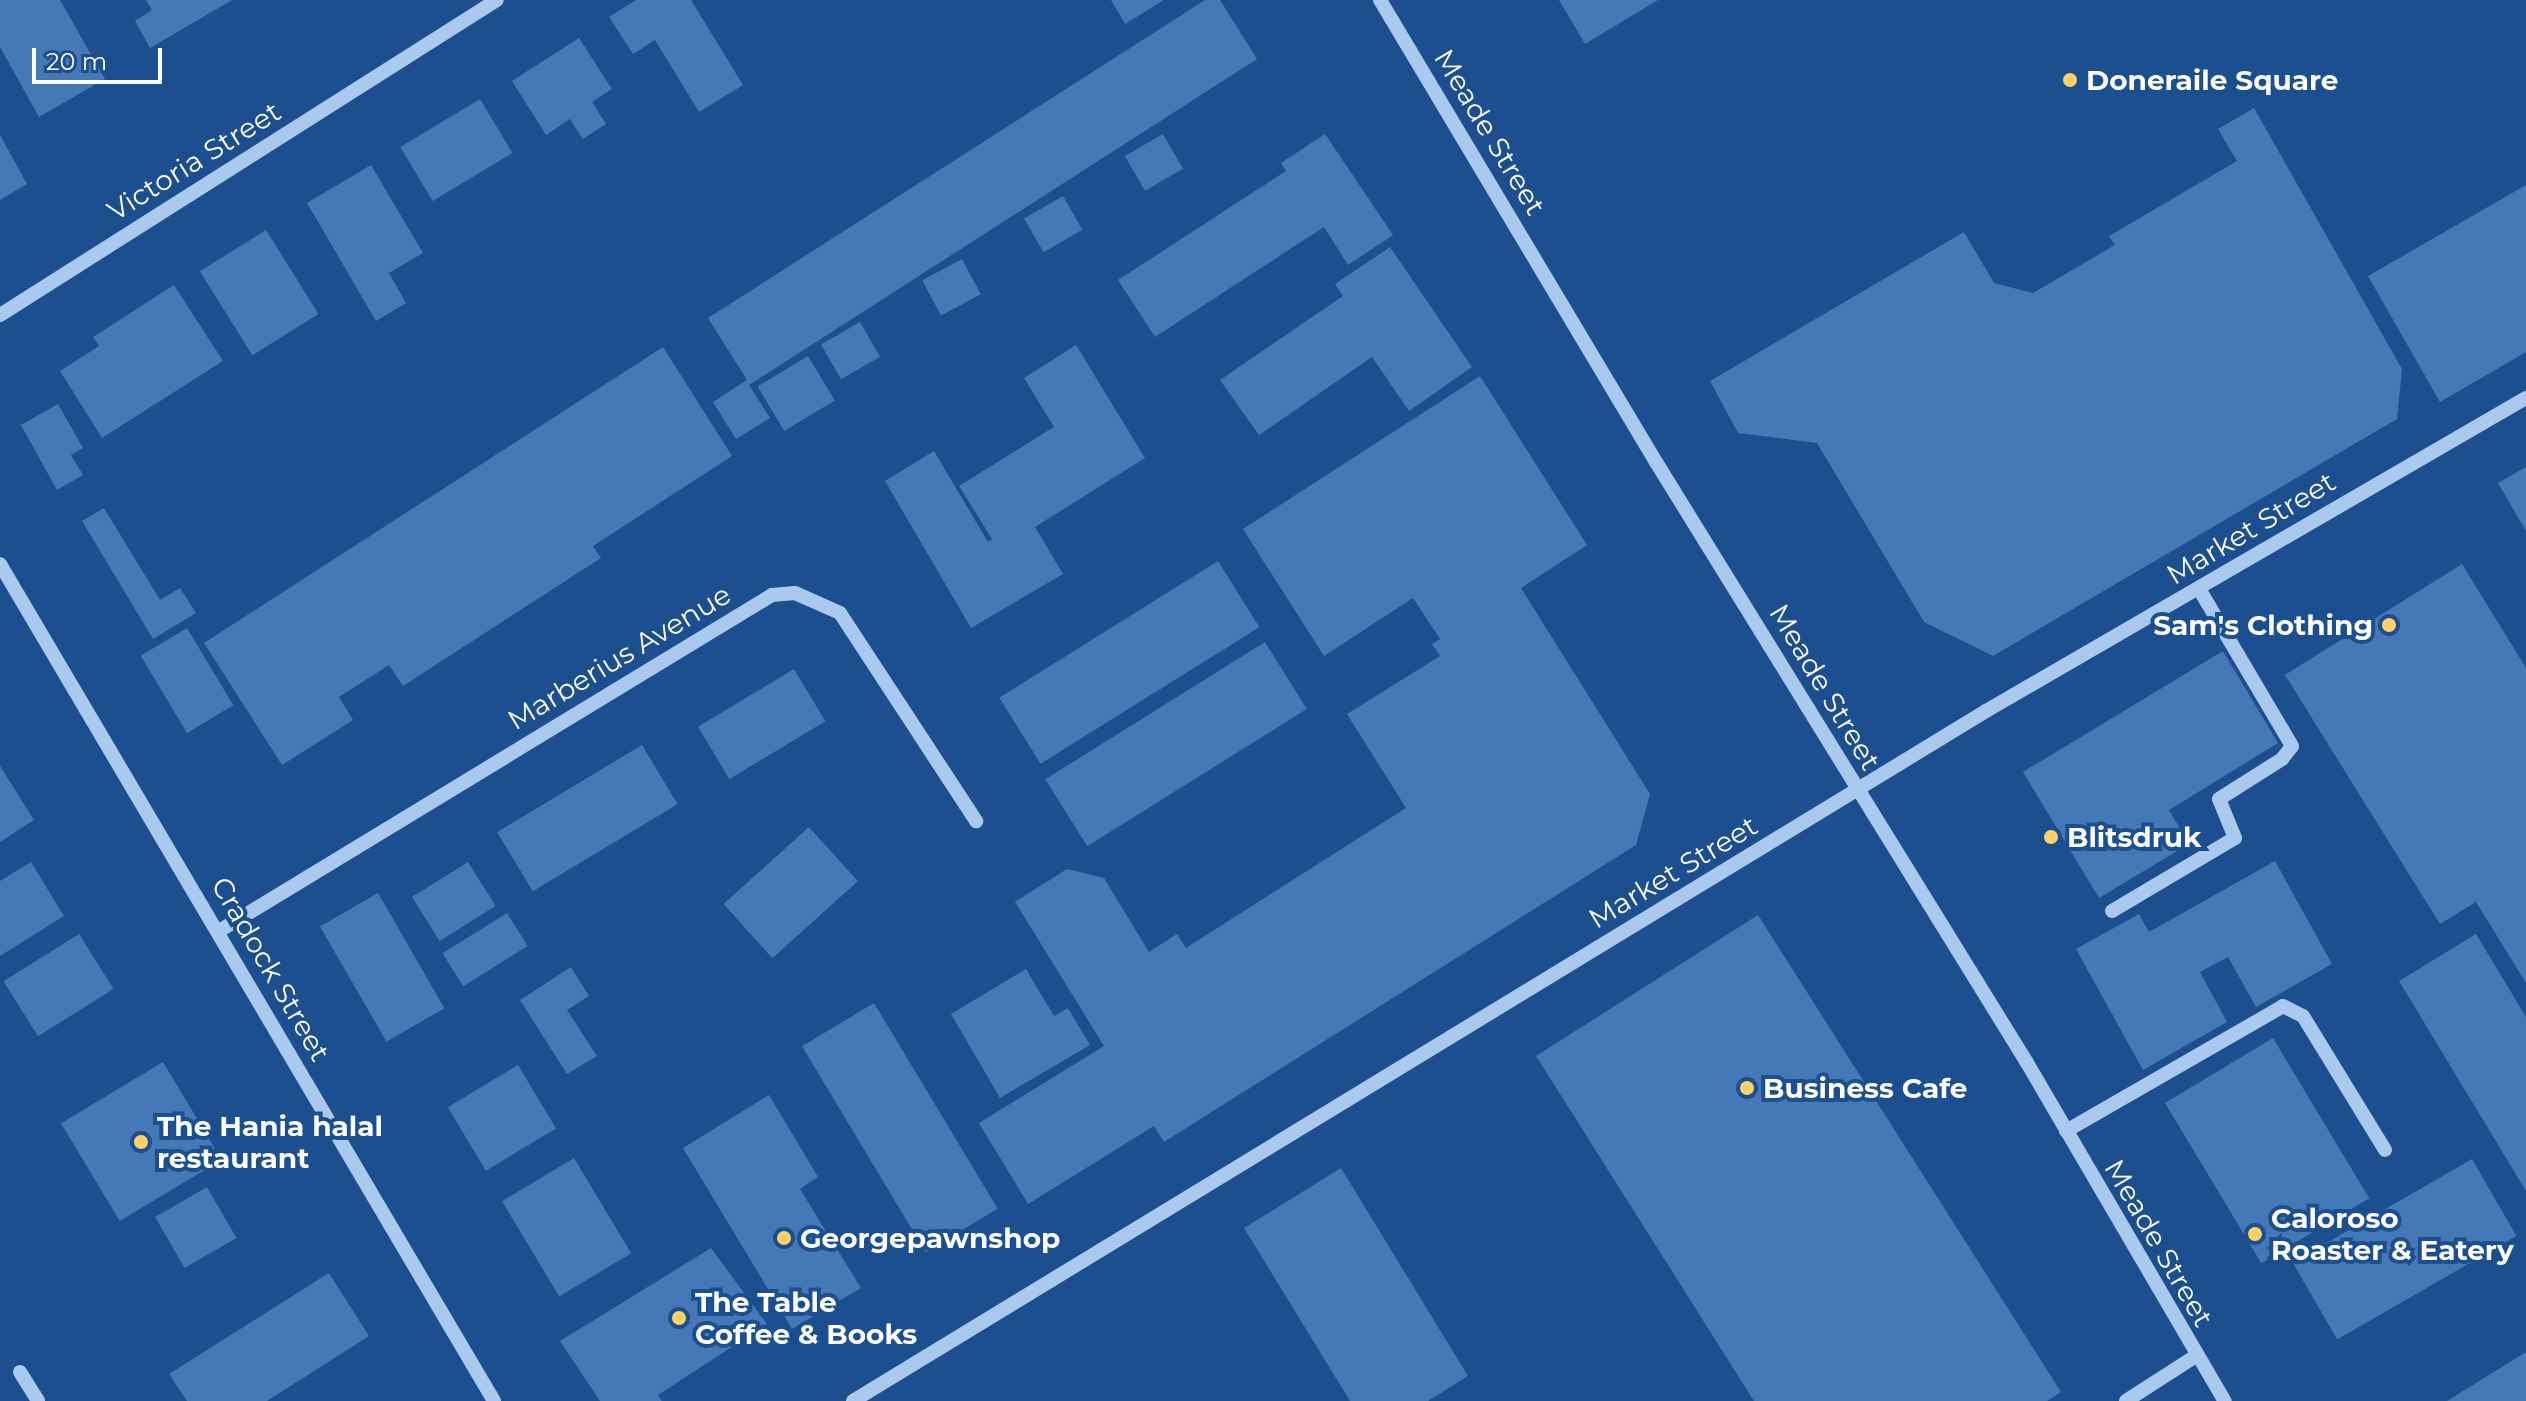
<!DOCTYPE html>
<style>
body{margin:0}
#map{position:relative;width:2526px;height:1401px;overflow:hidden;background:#1b4f8f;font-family:Montserrat,sans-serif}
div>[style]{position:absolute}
.building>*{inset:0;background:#4478b7;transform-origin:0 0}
.minor>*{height:14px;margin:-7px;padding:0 7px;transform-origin:7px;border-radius:7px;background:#a9c9ee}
.dots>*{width:22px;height:22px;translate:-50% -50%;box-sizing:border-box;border:4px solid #1b4f8f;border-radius:50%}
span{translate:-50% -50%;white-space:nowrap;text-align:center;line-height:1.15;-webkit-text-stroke:8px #1b4f8f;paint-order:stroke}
.poi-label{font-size:28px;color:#fff;font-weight:700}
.left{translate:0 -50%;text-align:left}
.right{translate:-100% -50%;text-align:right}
.street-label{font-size:28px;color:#fff}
.scale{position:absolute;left:32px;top:48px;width:130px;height:36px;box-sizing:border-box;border:4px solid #fff;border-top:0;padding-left:10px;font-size:24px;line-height:28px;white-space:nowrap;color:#fff;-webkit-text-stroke:6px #1b4f8f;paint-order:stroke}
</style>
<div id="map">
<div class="building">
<div style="clip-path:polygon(0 0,60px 0,105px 79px,39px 117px,0 47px)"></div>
<div style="clip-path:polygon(146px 0,232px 0,150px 48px,135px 21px,152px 10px)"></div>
<div style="clip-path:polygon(636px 0,691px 0,743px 85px,699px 112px,655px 40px,633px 54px,609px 17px)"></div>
<div style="clip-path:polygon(1111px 0,1164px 0,1125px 24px)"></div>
<div style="clip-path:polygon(1205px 0,1220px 0,1257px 59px,749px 385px,770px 418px,736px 439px,713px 402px,747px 380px,708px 318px)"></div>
<div style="clip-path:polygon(1559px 0,1658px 0,1585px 44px)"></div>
<div style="clip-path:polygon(579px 38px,612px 89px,592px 102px,606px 124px,583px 139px,570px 119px,546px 135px,512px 81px)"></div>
<div style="left:480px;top:99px;width:63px;height:93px;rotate:59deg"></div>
<div style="clip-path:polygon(2254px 108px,2402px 369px,2397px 419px,1993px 656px,1924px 622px,1817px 443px,1738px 433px,1710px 381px,1964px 232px,1994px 283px,2033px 293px,2115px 245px,2109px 236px,2237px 161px,2218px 129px)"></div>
<div style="left:1163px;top:134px;width:40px;height:44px;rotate:60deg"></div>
<div style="clip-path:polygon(1325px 134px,1393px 235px,1348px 265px,1324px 227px,1155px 337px,1118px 280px,1286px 171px,1281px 163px)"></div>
<div style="clip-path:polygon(0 135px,27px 184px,0 200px)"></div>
<div style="clip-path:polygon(371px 165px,423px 253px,389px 273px,406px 303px,376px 321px,307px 203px)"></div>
<div style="clip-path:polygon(2526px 185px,2526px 352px,2440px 402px,2368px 276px)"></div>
<div style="left:1063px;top:196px;width:39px;height:45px;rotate:60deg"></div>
<div style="left:266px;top:230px;width:99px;height:78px;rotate:58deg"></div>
<div style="clip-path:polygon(1390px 247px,1472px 367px,1409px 411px,1372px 357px,1259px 435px,1220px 380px,1343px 296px,1335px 284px)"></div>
<div style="left:962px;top:259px;width:40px;height:45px;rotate:62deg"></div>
<div style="clip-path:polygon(174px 285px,223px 361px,102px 438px,60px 371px,99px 346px,93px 337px)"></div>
<div style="left:860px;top:322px;width:40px;height:45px;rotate:60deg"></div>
<div style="clip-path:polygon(1076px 345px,1145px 458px,1035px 527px,1063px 574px,971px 628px,885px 481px,934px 451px,988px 542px,992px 539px,959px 486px,1054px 427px,1024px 378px)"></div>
<div style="clip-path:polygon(663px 347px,732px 456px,593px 546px,601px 558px,403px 686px,389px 665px,339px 697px,353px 720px,282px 765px,204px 643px)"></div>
<div style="left:808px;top:356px;width:52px;height:59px;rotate:59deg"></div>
<div style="clip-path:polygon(1480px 376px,1587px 545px,1521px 588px,1650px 794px,1636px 845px,1164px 1142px,1154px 1126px,1028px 1204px,979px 1123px,1104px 1046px,1015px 902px,1067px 869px,1104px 878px,1149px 952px,1177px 934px,1186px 948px,1406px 808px,1347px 714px,1440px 656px,1432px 644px,1440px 639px,1413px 598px,1324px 656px,1243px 529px)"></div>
<div style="clip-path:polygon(58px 404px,83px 448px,71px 455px,83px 475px,57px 490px,21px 425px)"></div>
<div style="clip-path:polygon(2526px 467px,2526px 531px,2498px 483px)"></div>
<div style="clip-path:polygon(104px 508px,160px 600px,180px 588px,196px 613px,153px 639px,82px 521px)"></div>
<div style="left:1218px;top:561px;width:78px;height:258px;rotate:58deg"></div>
<div style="clip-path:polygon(2462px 564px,2526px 668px,2526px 983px,2476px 902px,2440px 924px,2285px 675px)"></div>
<div style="left:187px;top:628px;width:90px;height:54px;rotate:59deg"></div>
<div style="left:1265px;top:642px;width:79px;height:259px;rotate:58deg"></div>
<div style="clip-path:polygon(2223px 651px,2278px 743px,2169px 810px,2189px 844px,2099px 898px,2023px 772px)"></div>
<div style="left:794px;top:669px;width:61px;height:112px;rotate:59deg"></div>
<div style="left:642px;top:745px;width:69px;height:169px;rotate:59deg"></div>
<div style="clip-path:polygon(0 766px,34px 820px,0 842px)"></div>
<div style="left:809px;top:827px;width:73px;height:115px;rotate:48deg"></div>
<div style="clip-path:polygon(2275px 861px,2332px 964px,2256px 1007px,2228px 957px,2200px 972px,2227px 1022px,2143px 1070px,2076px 949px,2139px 914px,2149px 932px)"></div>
<div style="clip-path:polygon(31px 862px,64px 916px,0 956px,0 881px)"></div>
<div style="left:468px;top:862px;width:52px;height:66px;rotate:58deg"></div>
<div style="left:378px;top:893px;width:133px;height:67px;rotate:60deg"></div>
<div style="left:507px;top:913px;width:39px;height:76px;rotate:58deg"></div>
<div style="clip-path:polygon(1758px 915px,2061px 1392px,2047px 1401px,1754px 1401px,1536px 1056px)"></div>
<div style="left:79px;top:934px;width:65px;height:89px;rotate:58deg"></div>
<div style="clip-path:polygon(2476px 934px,2526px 1017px,2526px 1191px,2399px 981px)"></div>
<div style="clip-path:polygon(571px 967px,589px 996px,567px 1010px,597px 1056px,567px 1074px,520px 1000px)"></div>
<div style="clip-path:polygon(1026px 969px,1054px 1016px,1068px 1008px,1090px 1045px,1000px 1098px,951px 1014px)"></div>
<div style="left:874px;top:1003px;width:240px;height:84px;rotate:59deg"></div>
<div style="left:2273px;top:1038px;width:187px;height:126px;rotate:59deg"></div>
<div style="left:163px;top:1062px;width:114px;height:119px;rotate:59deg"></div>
<div style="left:518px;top:1065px;width:74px;height:82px;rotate:59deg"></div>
<div style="clip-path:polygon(769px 1095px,818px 1177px,800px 1189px,861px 1288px,792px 1329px,683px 1148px)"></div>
<div style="left:574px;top:1158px;width:111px;height:84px;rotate:59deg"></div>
<div style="left:2472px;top:1159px;width:89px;height:207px;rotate:60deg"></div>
<div style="clip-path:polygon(1341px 1168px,1468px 1376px,1428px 1401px,1350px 1401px,1244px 1228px)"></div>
<div style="left:207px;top:1187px;width:59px;height:60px;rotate:60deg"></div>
<div style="clip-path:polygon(711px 1248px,767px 1324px,658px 1395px,662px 1401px,600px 1401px,560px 1341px)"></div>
<div style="clip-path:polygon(329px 1273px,369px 1336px,267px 1401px,187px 1401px,169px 1374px)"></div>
<div style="clip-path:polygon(2526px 1352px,2526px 1401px,2447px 1401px)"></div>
</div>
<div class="minor">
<div style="left:1380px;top:0;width:538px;rotate:59.15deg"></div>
<div style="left:1656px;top:462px;width:704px;rotate:58.3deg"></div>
<div style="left:2026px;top:1061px;width:394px;rotate:59.7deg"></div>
<div style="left:0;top:315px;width:588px;rotate:-32.37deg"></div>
<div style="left:0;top:564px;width:972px;rotate:59.45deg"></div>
<div style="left:2112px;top:911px;width:143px;rotate:-30.7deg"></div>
<div style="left:2235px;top:838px;width:42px;rotate:-112.3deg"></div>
<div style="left:2219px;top:799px;width:75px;rotate:-32.4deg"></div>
<div style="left:2282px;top:759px;width:16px;rotate:-52deg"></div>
<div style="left:2292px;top:746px;width:182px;rotate:-120.6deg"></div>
<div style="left:219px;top:931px;width:647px;rotate:-31.28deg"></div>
<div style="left:772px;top:595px;width:23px;rotate:-5deg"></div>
<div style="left:795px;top:593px;width:49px;rotate:24deg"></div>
<div style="left:840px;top:613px;width:249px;rotate:56.8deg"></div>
<div style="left:2066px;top:1131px;width:250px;rotate:-29.9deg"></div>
<div style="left:2283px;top:1006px;width:22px;rotate:27deg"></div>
<div style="left:2303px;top:1016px;width:157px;rotate:58.5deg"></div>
<div style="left:20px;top:1372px;width:34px;rotate:58deg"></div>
<div style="left:853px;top:1401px;width:1327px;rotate:-31.34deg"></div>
<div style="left:1986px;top:711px;width:624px;rotate:-30.1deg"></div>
<div style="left:2126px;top:1401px;width:81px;rotate:-32.9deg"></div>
</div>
<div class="dots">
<div style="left:2070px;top:80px;background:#ffd166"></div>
<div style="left:2389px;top:625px;background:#ffd166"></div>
<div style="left:2051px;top:837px;background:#ffd166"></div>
<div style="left:1747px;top:1088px;background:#ffd166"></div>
<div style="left:141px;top:1142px;background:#ffd166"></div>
<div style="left:2255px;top:1234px;background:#ffd166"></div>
<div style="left:784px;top:1238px;background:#ffd166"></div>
<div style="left:679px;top:1318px;background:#ffd166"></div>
</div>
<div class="poi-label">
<span class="left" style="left:2086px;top:80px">Doneraile Square</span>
<span class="right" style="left:2373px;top:625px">Sam's Clothing</span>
<span class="left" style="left:2067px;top:837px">Blitsdruk</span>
<span class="left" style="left:1763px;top:1088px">Business Cafe</span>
<span class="left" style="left:157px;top:1142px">The Hania halal<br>restaurant</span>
<span class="left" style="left:2271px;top:1234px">Caloroso<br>Roaster &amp; Eatery</span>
<span class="left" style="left:800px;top:1238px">Georgepawnshop</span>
<span class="left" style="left:695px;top:1318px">The Table<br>Coffee &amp; Books</span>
</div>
<div class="street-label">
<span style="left:1490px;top:132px;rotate:59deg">Meade Street</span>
<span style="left:194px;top:161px;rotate:-32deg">Victoria Street</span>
<span style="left:2251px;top:528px;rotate:-31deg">Market Street</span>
<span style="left:619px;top:657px;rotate:-31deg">Marberius Avenue</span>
<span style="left:1825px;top:687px;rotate:59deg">Meade Street</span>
<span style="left:1673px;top:872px;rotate:-31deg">Market Street</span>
<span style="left:271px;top:969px;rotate:60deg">Cradock Street</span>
<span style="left:2159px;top:1243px;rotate:60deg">Meade Street</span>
</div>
<div class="scale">20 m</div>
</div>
